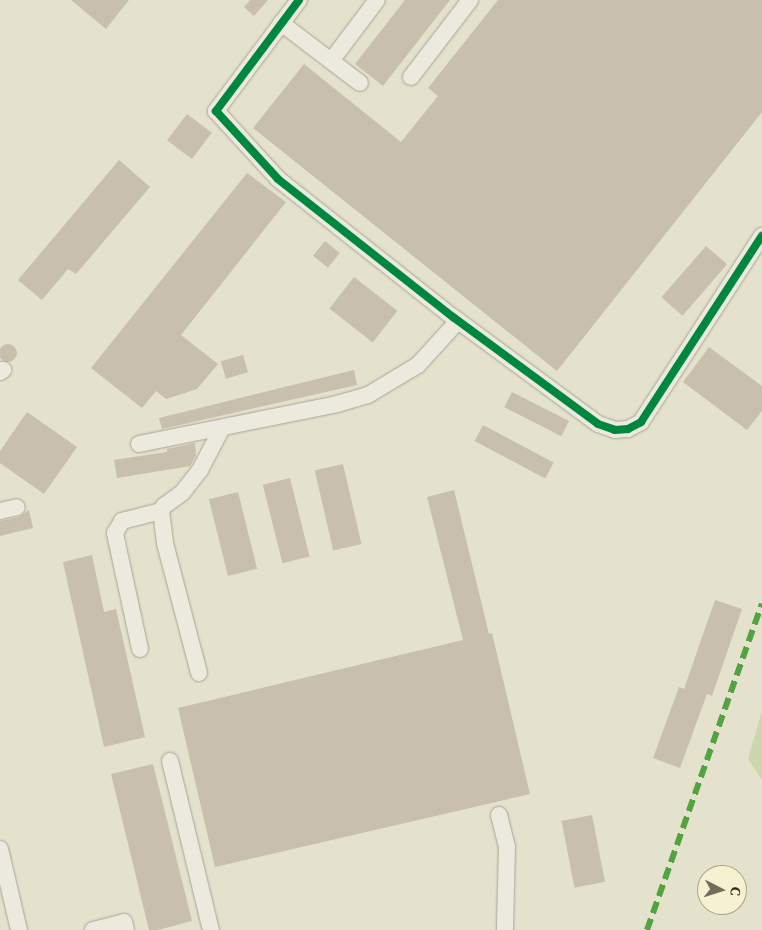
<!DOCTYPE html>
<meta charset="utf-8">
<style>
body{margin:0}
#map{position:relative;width:762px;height:930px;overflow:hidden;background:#e4e1cc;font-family:"Source Serif 4",serif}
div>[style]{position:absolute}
.green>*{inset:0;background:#cfd6ae}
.building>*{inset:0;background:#c8bfad;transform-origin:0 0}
.round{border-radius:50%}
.roads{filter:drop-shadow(0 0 1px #a9a495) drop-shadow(0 0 1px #a9a495)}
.minor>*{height:16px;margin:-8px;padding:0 8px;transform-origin:8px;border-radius:8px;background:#eceade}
.quiet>*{height:6px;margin-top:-3px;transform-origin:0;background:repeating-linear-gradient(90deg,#53a441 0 12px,transparent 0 18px)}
.cycleway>*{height:8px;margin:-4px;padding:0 4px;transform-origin:4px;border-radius:4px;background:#00873e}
span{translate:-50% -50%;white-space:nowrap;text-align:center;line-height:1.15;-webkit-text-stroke:4px #f6f1d1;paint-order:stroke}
.north{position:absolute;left:697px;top:865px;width:50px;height:50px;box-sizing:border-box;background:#f6f1d1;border:1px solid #aaa389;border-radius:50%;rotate:95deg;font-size:14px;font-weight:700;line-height:20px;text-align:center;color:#382e1d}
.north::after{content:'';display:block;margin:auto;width:18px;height:22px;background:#746d5a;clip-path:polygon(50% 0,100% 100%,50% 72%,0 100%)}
</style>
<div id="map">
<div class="green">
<div style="clip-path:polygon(762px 711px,762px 780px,748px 759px)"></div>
</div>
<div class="building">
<div style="clip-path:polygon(71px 0,129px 0,106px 29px)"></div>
<div style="clip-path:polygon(250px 0,268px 0,254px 16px,244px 7px)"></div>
<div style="clip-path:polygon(405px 0,450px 0,383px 86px,355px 64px)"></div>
<div style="clip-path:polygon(498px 0,762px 0,762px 112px,557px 371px,253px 128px,304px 64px,401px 142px,438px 96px,428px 88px)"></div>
<div style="left:187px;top:114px;width:31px;height:33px;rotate:37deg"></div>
<div style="clip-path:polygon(119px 160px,150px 187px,76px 274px,68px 269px,42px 300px,18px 280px)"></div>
<div style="clip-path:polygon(247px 173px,286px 202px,181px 335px,218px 364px,197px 389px,166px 399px,156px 391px,142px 408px,91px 368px)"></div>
<div style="left:325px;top:241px;width:19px;height:19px;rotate:39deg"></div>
<div style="left:706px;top:246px;width:28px;height:68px;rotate:41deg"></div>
<div style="left:354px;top:277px;width:55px;height:40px;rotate:38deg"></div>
<div class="round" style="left:-1px;top:344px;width:18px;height:18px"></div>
<div style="clip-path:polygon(709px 347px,762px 386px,762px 411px,747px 430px,683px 382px)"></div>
<div style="left:243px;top:355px;width:18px;height:23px;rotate:74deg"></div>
<div style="clip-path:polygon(354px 370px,357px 385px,162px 429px,159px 418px)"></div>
<div style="left:512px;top:392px;width:64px;height:17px;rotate:27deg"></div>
<div style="clip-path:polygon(27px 412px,77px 447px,44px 494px,0 463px,0 451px)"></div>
<div style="left:483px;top:425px;width:80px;height:18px;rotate:28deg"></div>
<div style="clip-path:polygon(195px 443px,196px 455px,190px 466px,117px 478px,114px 460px,167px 452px,167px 449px)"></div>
<div style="left:343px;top:464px;width:82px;height:29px;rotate:77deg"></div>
<div style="left:290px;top:478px;width:81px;height:28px;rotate:76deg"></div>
<div style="clip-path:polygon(454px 490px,489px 634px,492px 633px,530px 794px,215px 867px,178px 708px,463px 640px,427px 497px)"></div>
<div style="left:238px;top:492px;width:79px;height:30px;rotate:76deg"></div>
<div style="clip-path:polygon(29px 510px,33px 528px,0 536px,0 521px,19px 517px)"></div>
<div style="clip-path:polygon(92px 555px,104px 612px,116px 609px,145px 737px,104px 747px,63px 562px)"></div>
<div style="clip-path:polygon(715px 600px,742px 609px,712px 696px,707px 694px,680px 768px,653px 758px,679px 687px,684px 689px)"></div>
<div style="clip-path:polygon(153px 764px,192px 921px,158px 930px,149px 930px,111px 774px)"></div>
<div style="left:592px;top:815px;width:68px;height:31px;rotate:79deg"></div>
</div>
<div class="roads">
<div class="minor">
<div style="left:299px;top:0;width:139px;rotate:126.8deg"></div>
<div style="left:216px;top:111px;width:92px;rotate:47.6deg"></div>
<div style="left:278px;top:179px;width:223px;rotate:38.3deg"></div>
<div style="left:453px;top:317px;width:180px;rotate:36.4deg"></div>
<div style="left:598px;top:424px;width:18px;rotate:19deg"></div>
<div style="left:615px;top:430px;width:13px;rotate:-4deg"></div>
<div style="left:628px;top:429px;width:15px;rotate:-28deg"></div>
<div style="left:641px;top:422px;width:222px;rotate:-57deg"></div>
<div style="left:281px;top:23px;width:99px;rotate:37.2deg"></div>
<div style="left:331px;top:61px;width:76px;rotate:-53deg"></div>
<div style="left:411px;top:77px;width:97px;rotate:-52.5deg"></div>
<div style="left:0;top:372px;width:4px;rotate:-34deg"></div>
<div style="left:139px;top:444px;width:202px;rotate:-11.4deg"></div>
<div style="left:337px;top:404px;width:32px;rotate:-16deg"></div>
<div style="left:368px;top:395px;width:58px;rotate:-31deg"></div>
<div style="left:418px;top:365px;width:59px;rotate:-47.7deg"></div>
<div style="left:0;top:511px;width:17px;rotate:-13deg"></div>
<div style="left:140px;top:649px;width:119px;rotate:-102.2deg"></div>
<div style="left:115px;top:533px;width:14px;rotate:-60deg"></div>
<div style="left:122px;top:521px;width:40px;rotate:-14.4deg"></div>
<div style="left:199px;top:673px;width:134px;rotate:-104.7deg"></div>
<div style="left:165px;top:543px;width:32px;rotate:-97deg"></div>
<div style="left:161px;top:511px;width:6px;rotate:-59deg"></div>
<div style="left:164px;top:506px;width:22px;rotate:-36deg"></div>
<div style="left:182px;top:493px;width:29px;rotate:-52deg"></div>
<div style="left:200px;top:470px;width:47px;rotate:-62.4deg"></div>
<div style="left:170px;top:761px;width:174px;rotate:76.4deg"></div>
<div style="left:499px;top:815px;width:32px;rotate:76deg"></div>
<div style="left:507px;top:846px;width:84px;rotate:91.4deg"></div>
<div style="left:0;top:849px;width:83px;rotate:76.8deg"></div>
<div style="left:93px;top:930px;width:32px;rotate:-14deg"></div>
<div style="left:124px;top:922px;width:8px;rotate:76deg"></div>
</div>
</div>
<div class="quiet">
<div style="left:647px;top:930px;width:346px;rotate:-70.6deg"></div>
</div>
<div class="cycleway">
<div style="left:299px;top:0;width:139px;rotate:126.8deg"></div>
<div style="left:216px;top:111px;width:92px;rotate:47.6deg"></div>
<div style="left:278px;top:179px;width:223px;rotate:38.3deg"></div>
<div style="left:453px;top:317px;width:180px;rotate:36.4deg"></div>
<div style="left:598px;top:424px;width:18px;rotate:19deg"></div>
<div style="left:615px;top:430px;width:13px;rotate:-4deg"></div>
<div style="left:628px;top:429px;width:15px;rotate:-28deg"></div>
<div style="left:641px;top:422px;width:222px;rotate:-57deg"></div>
</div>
<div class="north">С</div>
</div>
